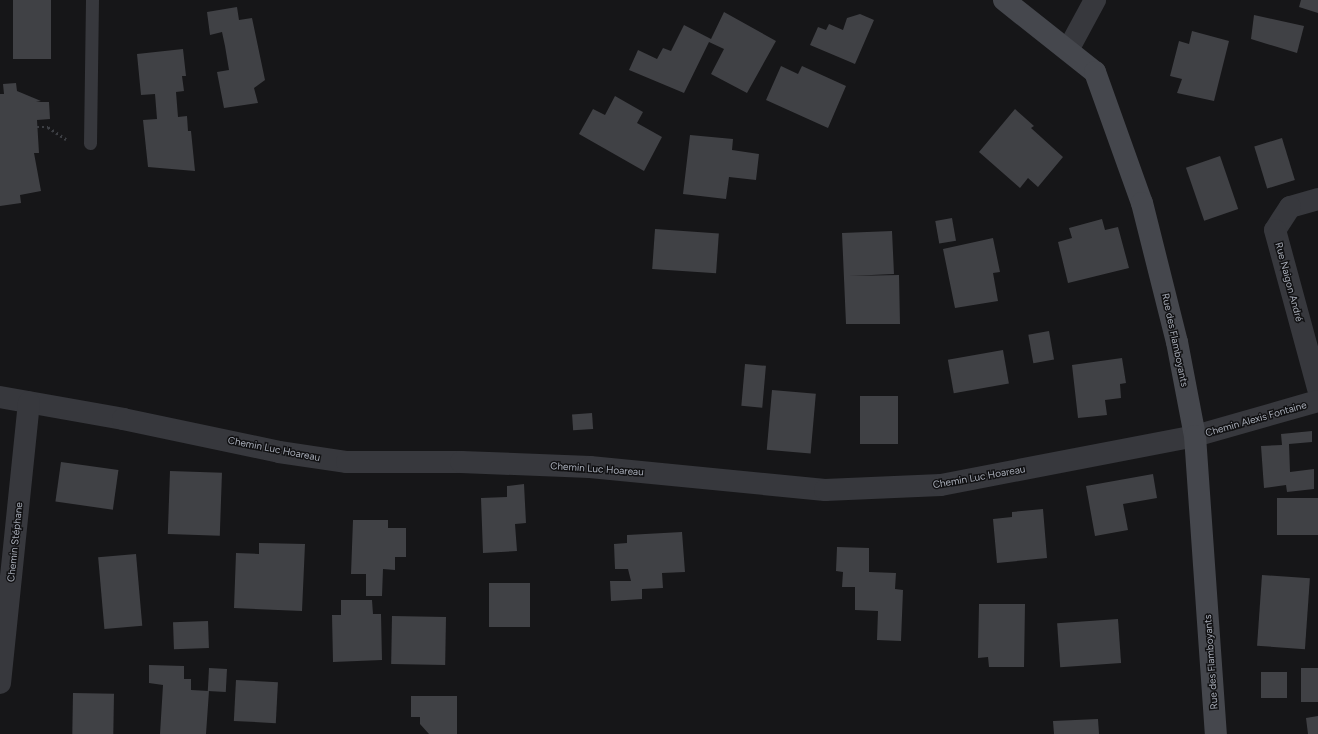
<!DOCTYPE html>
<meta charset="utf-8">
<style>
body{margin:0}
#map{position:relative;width:1318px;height:734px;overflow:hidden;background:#161618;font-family:Figtree,sans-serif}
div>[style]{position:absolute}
.building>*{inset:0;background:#404145;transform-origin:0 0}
.path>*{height:2.5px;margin-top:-1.25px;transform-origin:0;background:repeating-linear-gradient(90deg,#3d3f44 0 2px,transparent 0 5px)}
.service>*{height:13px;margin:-6.5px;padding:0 6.5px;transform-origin:6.5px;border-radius:6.5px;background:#37383d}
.minor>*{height:22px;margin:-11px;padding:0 11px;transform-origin:11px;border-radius:11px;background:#37383d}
.secondary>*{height:22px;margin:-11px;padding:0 11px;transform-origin:11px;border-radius:11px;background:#45474d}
span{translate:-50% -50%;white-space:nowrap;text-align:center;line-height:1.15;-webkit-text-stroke:3px #111113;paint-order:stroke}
.street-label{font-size:10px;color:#a8adb8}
</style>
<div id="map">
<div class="building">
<div style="left:13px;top:0;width:38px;height:59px"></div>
<div style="clip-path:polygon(1301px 0,1318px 0,1318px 13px,1299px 7px)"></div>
<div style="clip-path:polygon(237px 7px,239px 20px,252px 18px,265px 80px,254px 88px,258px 103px,224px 108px,217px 72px,229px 70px,225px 46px,222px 32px,210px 35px,207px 12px)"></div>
<div style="clip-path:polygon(724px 12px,776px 41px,747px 93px,711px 74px,724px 49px,709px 42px,684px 93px,629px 70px,638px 50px,657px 59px,663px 48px,671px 51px,684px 25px,711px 39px)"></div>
<div style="clip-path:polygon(860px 14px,874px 20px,855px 64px,810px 45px,818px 27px,826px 30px,829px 24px,843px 30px,847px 18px)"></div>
<div style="clip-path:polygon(1254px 15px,1304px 26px,1297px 53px,1251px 39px)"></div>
<div style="clip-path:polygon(1192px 31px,1229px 41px,1214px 101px,1177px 93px,1182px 79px,1170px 76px,1179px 41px,1189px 44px)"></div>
<div style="clip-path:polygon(183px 49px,186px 76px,182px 76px,184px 91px,176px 92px,178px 117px,187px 116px,188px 131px,191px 131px,195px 171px,148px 167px,143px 120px,157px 119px,155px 94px,141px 95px,137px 54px)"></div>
<div style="clip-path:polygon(781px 66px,798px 74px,802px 66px,846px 86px,828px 128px,766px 100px)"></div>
<div style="clip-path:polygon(16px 83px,17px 91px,41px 101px,36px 102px,49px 102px,50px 119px,37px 120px,39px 153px,34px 153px,41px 191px,20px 195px,21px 203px,0 206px,0 94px,4px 94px,3px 84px)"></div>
<div style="clip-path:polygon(615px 96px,643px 112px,637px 123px,662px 137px,644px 171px,579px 134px,593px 109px,605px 115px)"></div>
<div style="clip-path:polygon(1015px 109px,1034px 126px,1031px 128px,1063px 157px,1038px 187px,1028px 178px,1020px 188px,979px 152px)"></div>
<div style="clip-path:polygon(690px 135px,733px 139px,732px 150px,759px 154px,756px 180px,729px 177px,726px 199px,683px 194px)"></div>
<div style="left:1282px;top:138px;width:44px;height:29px;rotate:73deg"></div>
<div style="left:1220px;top:156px;width:56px;height:36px;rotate:71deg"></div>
<div style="left:952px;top:218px;width:23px;height:17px;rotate:80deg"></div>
<div style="clip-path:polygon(1102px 219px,1105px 230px,1118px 227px,1129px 268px,1068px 283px,1058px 242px,1072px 238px,1069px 228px)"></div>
<div style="left:655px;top:229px;width:64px;height:40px;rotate:4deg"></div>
<div style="clip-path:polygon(892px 231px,894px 274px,849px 276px,899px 275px,900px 324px,846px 324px,842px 233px)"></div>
<div style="clip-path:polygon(993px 238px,1000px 272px,993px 273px,998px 301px,955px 308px,943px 249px)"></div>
<div style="left:1049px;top:331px;width:29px;height:21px;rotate:80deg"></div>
<div style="left:1003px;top:350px;width:34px;height:56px;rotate:80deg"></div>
<div style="clip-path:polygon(1122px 358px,1126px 383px,1120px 384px,1121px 398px,1105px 400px,1107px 415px,1078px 418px,1072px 365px)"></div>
<div style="left:745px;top:364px;width:21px;height:42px;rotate:5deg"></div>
<div style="left:772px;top:390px;width:44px;height:60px;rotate:5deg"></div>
<div style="left:860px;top:396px;width:38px;height:48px"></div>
<div style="left:592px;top:413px;width:16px;height:20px;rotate:86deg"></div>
<div style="clip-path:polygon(1312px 431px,1312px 442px,1289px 444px,1290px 472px,1314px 469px,1314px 489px,1287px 492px,1286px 485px,1264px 488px,1261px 446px,1282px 445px,1281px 434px)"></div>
<div style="left:61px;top:462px;width:58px;height:40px;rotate:8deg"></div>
<div style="left:170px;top:471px;width:52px;height:63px;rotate:2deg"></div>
<div style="clip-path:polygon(1153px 474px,1157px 498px,1123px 504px,1128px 530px,1095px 536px,1086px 486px)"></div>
<div style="clip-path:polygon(524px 484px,526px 523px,515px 524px,517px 551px,483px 553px,481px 498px,507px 497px,507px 486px)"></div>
<div style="left:1318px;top:498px;width:37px;height:41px;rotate:90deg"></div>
<div style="clip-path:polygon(1043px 509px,1047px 558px,997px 563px,993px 519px,1012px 517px,1012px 512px)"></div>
<div style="clip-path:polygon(353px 520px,388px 520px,388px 528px,406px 528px,406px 557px,395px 557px,395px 570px,383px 569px,382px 596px,366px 596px,366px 574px,351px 574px)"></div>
<div style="clip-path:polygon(682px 532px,685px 572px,662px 573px,663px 588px,642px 589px,642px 599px,611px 601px,610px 581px,631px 581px,628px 569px,615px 569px,614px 544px,627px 543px,627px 535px)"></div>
<div style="clip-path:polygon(259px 543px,305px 544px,302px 611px,234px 608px,236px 553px,259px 554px)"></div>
<div style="clip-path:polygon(837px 547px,869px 548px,869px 572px,896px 573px,895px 589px,903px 590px,901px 641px,877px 640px,878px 611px,855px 610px,855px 587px,842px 587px,843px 572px,836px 571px)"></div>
<div style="left:136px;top:554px;width:72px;height:38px;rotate:85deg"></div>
<div style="left:1262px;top:575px;width:48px;height:71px;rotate:4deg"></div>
<div style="left:489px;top:583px;width:41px;height:44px"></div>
<div style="clip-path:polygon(341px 600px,372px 600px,373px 614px,381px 614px,382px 660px,333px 662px,332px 615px,341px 615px)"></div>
<div style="clip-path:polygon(979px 604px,1025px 604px,1024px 667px,989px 667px,988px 657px,978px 658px)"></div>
<div style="left:392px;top:616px;width:54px;height:48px;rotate:1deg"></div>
<div style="left:1118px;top:619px;width:44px;height:61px;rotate:86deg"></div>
<div style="left:208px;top:621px;width:27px;height:35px;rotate:88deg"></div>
<div style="clip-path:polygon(149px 665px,184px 666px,184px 679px,191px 679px,191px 690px,209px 691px,206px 734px,160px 734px,163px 685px,149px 683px)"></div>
<div style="left:209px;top:668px;width:18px;height:23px;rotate:3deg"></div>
<div style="left:1318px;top:668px;width:34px;height:17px;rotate:90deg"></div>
<div style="left:1261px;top:672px;width:26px;height:26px"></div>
<div style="left:236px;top:680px;width:42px;height:41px;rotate:3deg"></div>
<div style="left:73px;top:693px;width:41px;height:41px;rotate:1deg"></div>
<div style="clip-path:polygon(411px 696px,457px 696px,457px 734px,429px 734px,420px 724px,420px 717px,411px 717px)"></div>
<div style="clip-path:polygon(1318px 716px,1318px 734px,1308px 734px,1306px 718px)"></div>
<div style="clip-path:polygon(1098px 719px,1099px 734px,1054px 734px,1053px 721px)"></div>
</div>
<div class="path">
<div style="left:37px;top:127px;width:11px"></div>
<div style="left:48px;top:127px;width:22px;rotate:34deg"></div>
</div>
<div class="service">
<div style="left:90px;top:143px;width:143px;rotate:-89.2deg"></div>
</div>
<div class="minor">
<div style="left:1068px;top:50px;width:57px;rotate:-61.6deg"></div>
<div style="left:1318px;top:199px;width:29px;rotate:164deg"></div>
<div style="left:1290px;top:207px;width:27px;rotate:123deg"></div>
<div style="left:1275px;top:230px;width:164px;rotate:74.8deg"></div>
<div style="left:0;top:397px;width:125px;rotate:10.1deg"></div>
<div style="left:123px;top:419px;width:159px;rotate:11.9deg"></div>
<div style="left:279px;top:452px;width:69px;rotate:8.4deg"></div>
<div style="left:347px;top:462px;width:114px"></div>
<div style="left:461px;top:462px;width:129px;rotate:2.2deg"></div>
<div style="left:590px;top:467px;width:236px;rotate:5.6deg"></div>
<div style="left:825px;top:490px;width:116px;rotate:-2.5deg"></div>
<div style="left:941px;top:485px;width:259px;rotate:-10.9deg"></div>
<div style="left:1195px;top:436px;width:128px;rotate:-15.9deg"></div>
<div style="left:0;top:683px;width:282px;rotate:-84.1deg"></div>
</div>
<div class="secondary">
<div style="left:1004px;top:0;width:116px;rotate:38.4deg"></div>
<div style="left:1095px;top:72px;width:139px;rotate:70.3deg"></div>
<div style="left:1142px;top:203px;width:143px;rotate:75.9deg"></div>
<div style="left:1177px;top:342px;width:96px;rotate:79.2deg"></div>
<div style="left:1195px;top:436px;width:299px;rotate:86deg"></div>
</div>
<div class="street-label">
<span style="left:1289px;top:282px;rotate:75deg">Rue Naigon André</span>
<span style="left:1175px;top:340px;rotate:78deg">Rue des Flamboyants</span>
<span style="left:1256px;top:419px;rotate:-16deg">Chemin Alexis Fontaine</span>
<span style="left:274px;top:449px;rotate:11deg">Chemin Luc Hoareau</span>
<span style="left:597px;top:469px;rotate:4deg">Chemin Luc Hoareau</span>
<span style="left:979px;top:477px;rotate:-10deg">Chemin Luc Hoareau</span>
<span style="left:15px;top:542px;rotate:-84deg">Chemin Stéphane</span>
<span style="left:1211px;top:662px;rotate:-94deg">Rue des Flamboyants</span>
</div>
</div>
